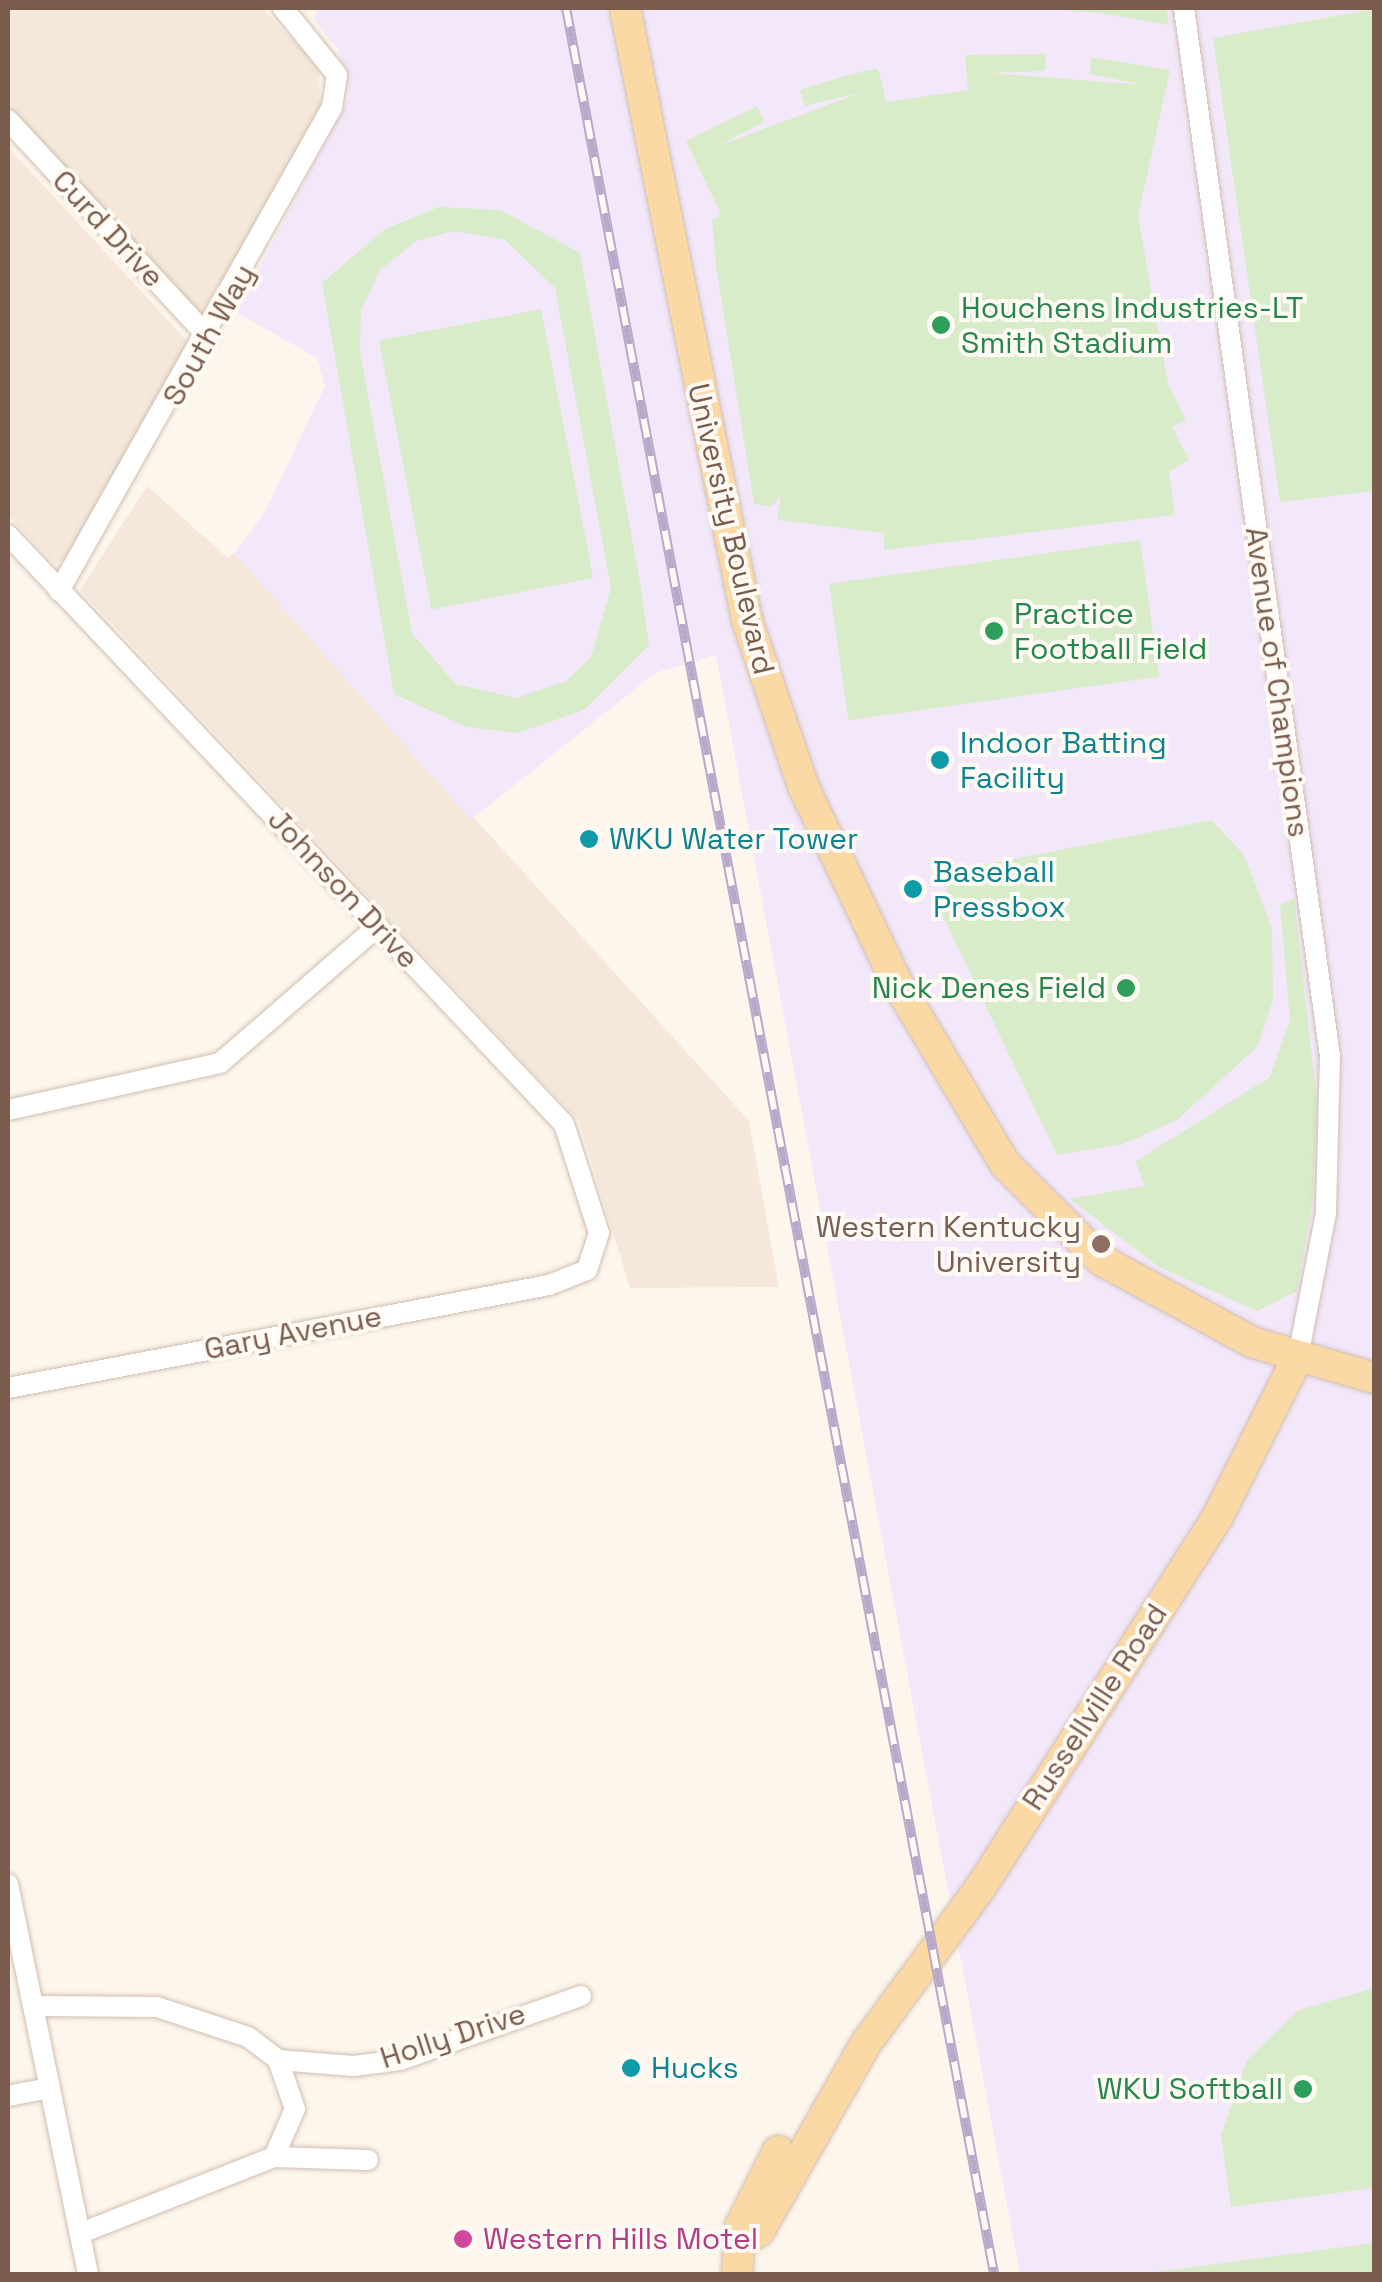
<!DOCTYPE html>
<style>
body{margin:0}
#map{position:relative;width:1382px;height:2282px;overflow:hidden;background:#fdf6ec;font-family:"Space Grotesk",sans-serif}
div>[style]{position:absolute}
.residential>*{inset:0;background:#f5e8da}
.education>*{inset:0;background:#f3e8fa}
.green>*{inset:0;background:#d8ecc9;transform-origin:0 0}
.roads{filter:drop-shadow(0 0 2px #d1beb0) drop-shadow(0 0 2px #d1beb0)}
.minor>*{height:20px;margin:-10px;padding:0 10px;transform-origin:10px;border-radius:10px;background:#fff}
.primary>*{height:30px;margin:-15px;padding:0 15px;transform-origin:15px;border-radius:15px;background:#fbd9a5}
.rail>*{height:10px;margin-top:-5px;transform-origin:0;background:repeating-linear-gradient(90deg,#fffaf3 0 19px,#b9a8c9 0 38px);box-sizing:border-box;border-block:2px solid #b9a8c9}
.dots>*{width:28px;height:28px;translate:-50% -50%;box-sizing:border-box;border:5px solid #fffaf3;border-radius:50%}
span{translate:-50% -50%;white-space:nowrap;text-align:center;line-height:1.15;-webkit-text-stroke:8px #fffaf3;paint-order:stroke}
.street-label{font-size:30px;color:#7a5c4d}
.leisure-label{font-size:30px;color:#27864d}
.left{translate:0 -50%;text-align:left}
.right{translate:-100% -50%;text-align:right}
.culture-label{font-size:30px;color:#0d838f}
.education-label{font-size:30px;color:#785e54}
.hotel-label{font-size:30px;color:#b23c85}
.frame{position:absolute;inset:0;border:10px solid #7a5c4d;pointer-events:none}
</style>
<div id="map">
<div class="residential">
<div style="clip-path:polygon(8px 8px,262px 8px,319px 67px,320px 114px,207px 319px,8px 111px)"></div>
<div style="clip-path:polygon(8px 147px,189px 343px,66px 559px,54px 564px,8px 515px)"></div>
<div style="clip-path:polygon(147px 486px,228px 558px,234px 553px,749px 1121px,779px 1287px,630px 1288px,579px 1121px,80px 590px)"></div>
</div>
<div class="education">
<div style="clip-path:polygon(319px 8px,1374px 8px,1374px 2274px,1020px 2274px,716px 655px,655px 673px,471px 820px,234px 553px,264px 514px,325px 386px,317px 358px,236px 312px,349px 97px,338px 49px,313px 19px)"></div>
</div>
<div class="green">
<div style="clip-path:polygon(1036px 8px,1166px 8px,1169px 25px,1100px 13px)"></div>
<div style="clip-path:polygon(1374px 9px,1374px 491px,1280px 502px,1213px 38px)"></div>
<div style="clip-path:polygon(1046px 54px,1045px 71px,990px 73px,1143px 85px,1090px 74px,1091px 57px,1170px 70px,1138px 216px,1168px 384px,1186px 420px,1172px 427px,1189px 460px,1169px 471px,1175px 515px,884px 550px,884px 533px,777px 520px,781px 496px,771px 507px,754px 504px,716px 266px,712px 220px,721px 214px,686px 141px,757px 106px,764px 122px,715px 147px,860px 93px,805px 106px,800px 90px,841px 77px,878px 68px,886px 102px,968px 90px,965px 55px)"></div>
<div style="clip-path:polygon(evenodd,439px 207px,500px 210px,580px 253px,640px 582px,649px 645px,584px 710px,518px 733px,467px 727px,394px 694px,322px 283px,385px 229px,439px 207px,454px 231px,505px 240px,555px 288px,611px 588px,591px 657px,566px 681px,516px 698px,455px 684px,412px 633px,360px 352px,361px 311px,380px 270px,417px 241px,454px 231px)"></div>
<div style="left:541px;top:309px;width:274px;height:165px;rotate:79deg"></div>
<div style="left:1140px;top:540px;width:138px;height:314px;rotate:82deg"></div>
<div style="clip-path:polygon(1212px 820px,1244px 855px,1272px 928px,1273px 999px,1258px 1046px,1177px 1120px,1123px 1144px,1057px 1155px,938px 906px,957px 870px)"></div>
<div style="clip-path:polygon(1294px 898px,1317px 1102px,1313px 1199px,1297px 1291px,1257px 1311px,1159px 1267px,1070px 1199px,1144px 1186px,1136px 1161px,1270px 1077px,1290px 1019px,1280px 905px)"></div>
<div style="clip-path:polygon(1374px 1988px,1374px 2188px,1231px 2207px,1221px 2135px,1247px 2060px,1299px 2010px)"></div>
<div style="clip-path:polygon(1374px 2243px,1374px 2274px,1140px 2274px)"></div>
</div>
<div class="roads">
<div class="minor">
<div style="left:1184px;top:8px;width:1058px;rotate:82.07deg"></div>
<div style="left:1330px;top:1056px;width:157px;rotate:91.5deg"></div>
<div style="left:1326px;top:1213px;width:147px;rotate:101deg"></div>
<div style="left:8px;top:120px;width:295px;rotate:47.3deg"></div>
<div style="left:8px;top:535px;width:810px;rotate:46.65deg"></div>
<div style="left:564px;top:1124px;width:114px;rotate:72.2deg"></div>
<div style="left:599px;top:1233px;width:39px;rotate:108deg"></div>
<div style="left:587px;top:1270px;width:41px;rotate:158.5deg"></div>
<div style="left:549px;top:1285px;width:551px;rotate:169.22deg"></div>
<div style="left:59px;top:591px;width:556px;rotate:-60.57deg"></div>
<div style="left:332px;top:107px;width:32px;rotate:-81deg"></div>
<div style="left:337px;top:75px;width:86px;rotate:-128.9deg"></div>
<div style="left:8px;top:1110px;width:217px;rotate:-12.5deg"></div>
<div style="left:220px;top:1063px;width:209px;rotate:-40.9deg"></div>
<div style="left:8px;top:1884px;width:398px;rotate:78.4deg"></div>
<div style="left:37px;top:2006px;width:120px;rotate:0.5deg"></div>
<div style="left:157px;top:2007px;width:96px;rotate:18.2deg"></div>
<div style="left:248px;top:2037px;width:38px;rotate:37deg"></div>
<div style="left:278px;top:2060px;width:76px;rotate:4.5deg"></div>
<div style="left:354px;top:2066px;width:46px;rotate:-7.4deg"></div>
<div style="left:400px;top:2060px;width:192px;rotate:-19.5deg"></div>
<div style="left:8px;top:2096px;width:42px;rotate:-11deg"></div>
<div style="left:274px;top:2157px;width:52px;rotate:-66.4deg"></div>
<div style="left:295px;top:2109px;width:52px;rotate:-109.1deg"></div>
<div style="left:81px;top:2233px;width:207px;rotate:-21.5deg"></div>
<div style="left:274px;top:2157px;width:94px;rotate:1.8deg"></div>
</div>
<div class="primary">
<div style="left:625px;top:8px;width:624px;rotate:78.73deg"></div>
<div style="left:747px;top:620px;width:177px;rotate:71.3deg"></div>
<div style="left:804px;top:788px;width:214px;rotate:64.5deg"></div>
<div style="left:896px;top:981px;width:213px;rotate:59.2deg"></div>
<div style="left:1005px;top:1164px;width:136px;rotate:45deg"></div>
<div style="left:1101px;top:1260px;width:172px;rotate:28.5deg"></div>
<div style="left:1252px;top:1342px;width:127px;rotate:16.4deg"></div>
<div style="left:744px;top:2240px;width:17px;rotate:-31deg"></div>
<div style="left:759px;top:2231px;width:218px;rotate:-60.3deg"></div>
<div style="left:867px;top:2042px;width:192px;rotate:-53.7deg"></div>
<div style="left:981px;top:1887px;width:440px;rotate:-57.4deg"></div>
<div style="left:1218px;top:1516px;width:178px;rotate:-63.3deg"></div>
<div style="left:737px;top:2274px;width:47px;rotate:-86.3deg"></div>
<div style="left:740px;top:2227px;width:85px;rotate:-63.4deg"></div>
</div>
</div>
<div class="rail">
<div style="left:566px;top:8px;width:2306px;rotate:79.3deg"></div>
</div>
<div class="dots">
<div style="left:941px;top:325px;background:#2e9e5b"></div>
<div style="left:994px;top:631px;background:#2e9e5b"></div>
<div style="left:940px;top:760px;background:#0f9aa8"></div>
<div style="left:589px;top:839px;background:#0f9aa8"></div>
<div style="left:913px;top:889px;background:#0f9aa8"></div>
<div style="left:1126px;top:988px;background:#2e9e5b"></div>
<div style="left:1101px;top:1244px;background:#8d6e63"></div>
<div style="left:631px;top:2068px;background:#0f9aa8"></div>
<div style="left:1303px;top:2089px;background:#2e9e5b"></div>
<div style="left:463px;top:2239px;background:#d1479c"></div>
</div>
<div class="street-label">
<span style="left:108px;top:229px;rotate:47deg">Curd Drive</span>
<span style="left:209px;top:335px;rotate:-61deg">South Way</span>
<span style="left:731px;top:529px;rotate:77deg">University Boulevard</span>
<span style="left:1277px;top:682px;rotate:82deg">Avenue of Champions</span>
<span style="left:343px;top:889px;rotate:47deg">Johnson Drive</span>
<span style="left:293px;top:1333px;rotate:-11deg">Gary Avenue</span>
<span style="left:1095px;top:1707px;rotate:-57deg">Russellville Road</span>
<span style="left:453px;top:2036px;rotate:-18deg">Holly Drive</span>
</div>
<div class="leisure-label">
<span class="left" style="left:961px;top:325px">Houchens Industries-LT<br>Smith Stadium</span>
<span class="left" style="left:1014px;top:631px">Practice<br>Football Field</span>
<span class="right" style="left:1106px;top:988px">Nick Denes Field</span>
<span class="right" style="left:1283px;top:2089px">WKU Softball</span>
</div>
<div class="culture-label">
<span class="left" style="left:960px;top:760px">Indoor Batting<br>Facility</span>
<span class="left" style="left:609px;top:839px">WKU Water Tower</span>
<span class="left" style="left:933px;top:889px">Baseball<br>Pressbox</span>
<span class="left" style="left:651px;top:2068px">Hucks</span>
</div>
<div class="education-label">
<span class="right" style="left:1081px;top:1244px">Western Kentucky<br>University</span>
</div>
<div class="hotel-label">
<span class="left" style="left:483px;top:2239px">Western Hills Motel</span>
</div>
<div class="frame"></div>
</div>
